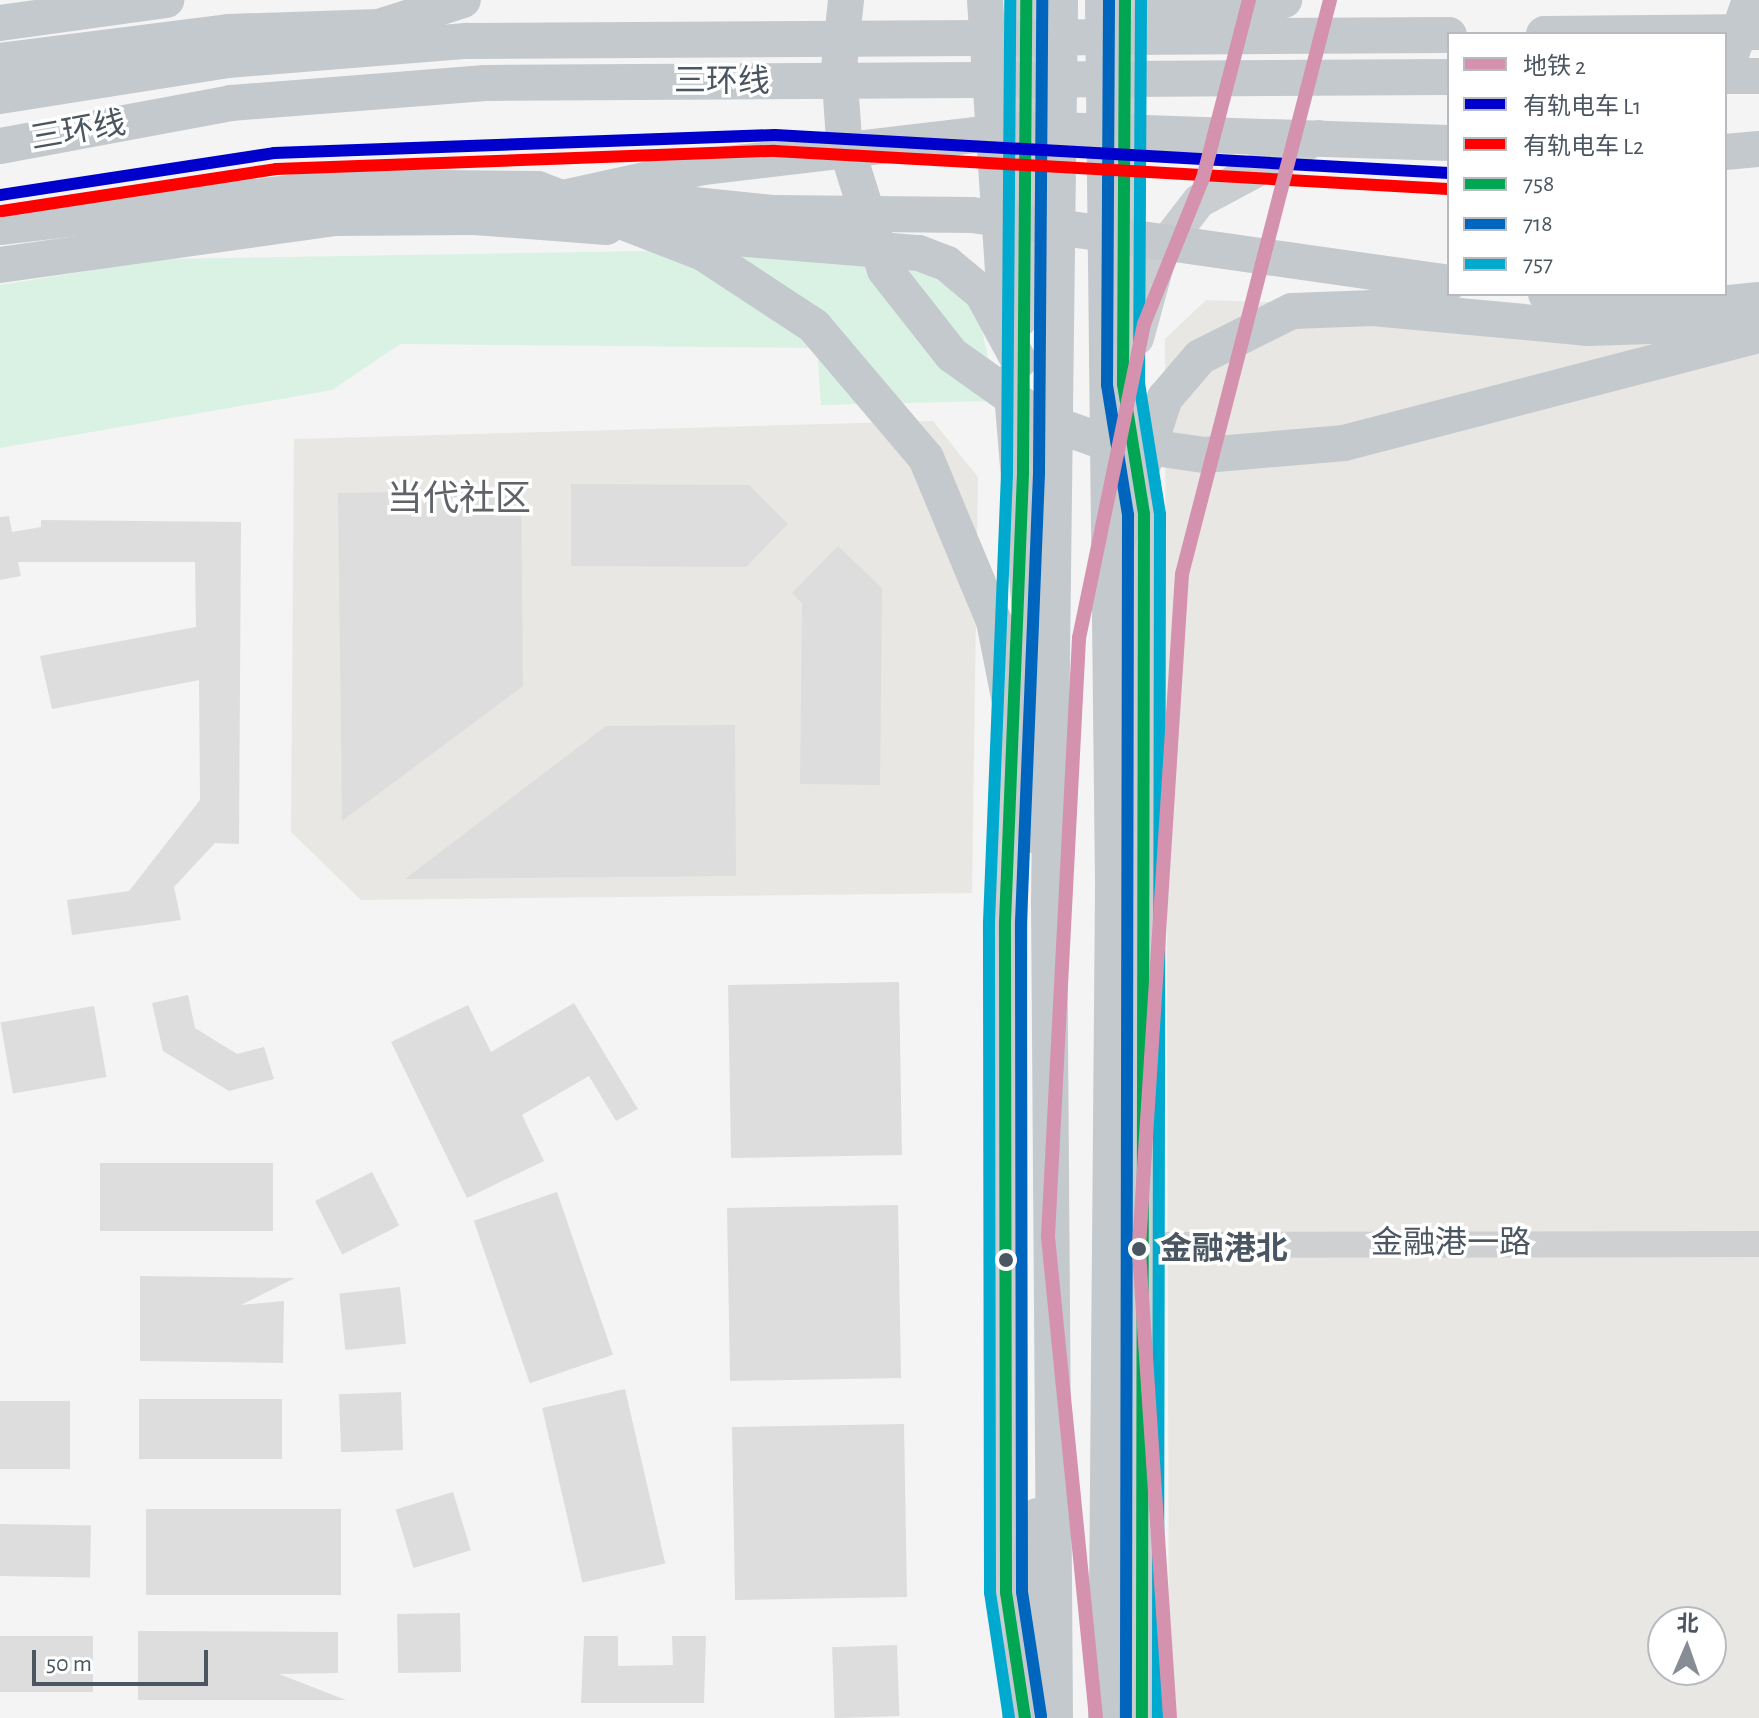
<!DOCTYPE html>
<meta charset="utf-8">
<style>
body{margin:0}
#map{position:relative;width:1759px;height:1718px;overflow:hidden;background:#f4f4f4;font-family:"Alegreya Sans","Noto Sans SC",sans-serif}
div>[style]{position:absolute}
.commercial>*{inset:0;background:#e8e7e3}
.green>*{inset:0;background:#d9f2e3}
.building>*{inset:0;background:#ddddde;transform-origin:0 0}
.tertiary>*{height:26px;margin:-13px;padding:0 13px;transform-origin:13px;border-radius:13px;background:#ced0d2}
.primary>*{height:34px;margin:-17px;padding:0 17px;transform-origin:17px;border-radius:17px;background:#caced1}
.trunk>*{height:36px;margin:-18px;padding:0 18px;transform-origin:18px;border-radius:18px;background:#c4c9cd}
.bus-1>*{height:12px;margin:-6px;padding:0 6px;transform-origin:6px;border-radius:6px;background:#00a651}
.bus-2>*{height:12px;margin:-6px;padding:0 6px;transform-origin:6px;border-radius:6px;background:#0065bd}
.bus-3>*{height:12px;margin:-6px;padding:0 6px;transform-origin:6px;border-radius:6px;background:#00a9ce}
.tram-1>*{height:12px;margin:-6px;padding:0 6px;transform-origin:6px;border-radius:6px;background:#0000cd}
.tram-2>*{height:12px;margin:-6px;padding:0 6px;transform-origin:6px;border-radius:6px;background:#f00}
.metro-1>*{height:14px;margin:-7px;padding:0 7px;transform-origin:7px;border-radius:7px;background:#d492ae}
.dots>*{width:22px;height:22px;translate:-50% -50%;box-sizing:border-box;border:4px solid #fff;border-radius:50%}
span{translate:-50% -50%;white-space:nowrap;text-align:center;line-height:1.15;-webkit-text-stroke:7px #fff;paint-order:stroke}
.street-label{font-size:32px;color:#4a5661}
.stop-label{font-size:32px;color:#4a5661;font-weight:700}
.left{translate:0 -50%;text-align:left}
.quarter-label{font-size:36px;color:#5f6368}
.legend{position:absolute;left:1447px;top:32px;width:280px;height:264px;box-sizing:border-box;background:#fff;border:2px solid #b7bbc0;margin:0;padding:10px 14px;list-style:none;font-size:24px;color:#4a5661}
.legend li{display:flex;align-items:center;gap:16px;height:40px}
.legend b{width:40px;border:2px solid #b7bbc0}
.north{position:absolute;left:1647px;top:1606px;width:80px;height:80px;box-sizing:border-box;background:#fff;border:2px solid #b7bbc0;border-radius:50%;rotate:2deg;font-size:22px;font-weight:700;line-height:32px;text-align:center;color:#4a5661}
.north::after{content:'';display:block;margin:auto;width:28px;height:36px;background:#868d94;clip-path:polygon(50% 0,100% 100%,50% 72%,0 100%)}
.scale{position:absolute;left:32px;top:1650px;width:176px;height:36px;box-sizing:border-box;border:4px solid #4a5661;border-top:0;padding-left:10px;font-size:24px;line-height:28px;white-space:nowrap;color:#4a5661;-webkit-text-stroke:6px #fff;paint-order:stroke}
</style>
<div id="map">
<div class="commercial">
<div style="clip-path:polygon(evenodd,1206px 300px,1759px 318px,1759px 1718px,1169px 1718px,1165px 339px,1206px 300px,1663px 1622px,1711px 1622px,1711px 1670px,1663px 1670px,1663px 1622px)"></div>
<div style="clip-path:polygon(933px 421px,978px 477px,972px 893px,361px 900px,291px 832px,294px 439px)"></div>
</div>
<div class="green">
<div style="clip-path:polygon(651px 251px,912px 264px,977px 306px,997px 401px,821px 405px,817px 348px,400px 344px,332px 390px,0 448px,0 285px,163px 259px)"></div>
</div>
<div class="building">
<div style="clip-path:polygon(571px 484px,749px 485px,788px 524px,746px 567px,571px 566px)"></div>
<div style="clip-path:polygon(521px 490px,523px 686px,342px 821px,338px 493px)"></div>
<div style="clip-path:polygon(9px 516px,12px 532px,41px 527px,41px 520px,241px 522px,239px 844px,215px 843px,174px 887px,181px 920px,72px 935px,67px 900px,129px 891px,200px 800px,199px 680px,52px 709px,40px 656px,196px 627px,195px 562px,18px 562px,21px 576px,0 580px,0 517px)"></div>
<div style="clip-path:polygon(838px 546px,882px 588px,880px 785px,800px 784px,802px 603px,792px 593px)"></div>
<div style="clip-path:polygon(735px 725px,736px 876px,405px 879px,606px 726px)"></div>
<div style="left:899px;top:982px;width:173px;height:171px;rotate:89deg"></div>
<div style="clip-path:polygon(188px 995px,195px 1028px,237px 1054px,264px 1047px,274px 1079px,229px 1091px,163px 1051px,152px 1003px)"></div>
<div style="clip-path:polygon(574px 1003px,638px 1109px,616px 1121px,589px 1076px,522px 1115px,544px 1161px,467px 1198px,391px 1042px,468px 1005px,491px 1052px)"></div>
<div style="left:94px;top:1006px;width:72px;height:95px;rotate:80deg"></div>
<div style="left:100px;top:1163px;width:173px;height:68px"></div>
<div style="left:372px;top:1172px;width:60px;height:64px;rotate:63deg"></div>
<div style="left:557px;top:1192px;width:172px;height:88px;rotate:71deg"></div>
<div style="left:898px;top:1205px;width:173px;height:171px;rotate:89deg"></div>
<div style="clip-path:polygon(140px 1276px,295px 1278px,241px 1305px,284px 1301px,283px 1363px,140px 1361px)"></div>
<div style="left:400px;top:1287px;width:57px;height:61px;rotate:84deg"></div>
<div style="left:625px;top:1389px;width:179px;height:85px;rotate:77deg"></div>
<div style="left:401px;top:1392px;width:58px;height:62px;rotate:88deg"></div>
<div style="left:139px;top:1399px;width:143px;height:60px"></div>
<div style="left:0;top:1401px;width:70px;height:68px"></div>
<div style="left:904px;top:1424px;width:173px;height:172px;rotate:89deg"></div>
<div style="left:453px;top:1492px;width:61px;height:60px;rotate:73deg"></div>
<div style="left:146px;top:1509px;width:195px;height:86px"></div>
<div style="left:0;top:1524px;width:91px;height:52px;rotate:1deg"></div>
<div style="left:460px;top:1613px;width:59px;height:63px;rotate:89deg"></div>
<div style="clip-path:polygon(138px 1631px,338px 1632px,338px 1673px,279px 1674px,346px 1700px,138px 1700px)"></div>
<div style="left:0;top:1636px;width:93px;height:56px"></div>
<div style="clip-path:polygon(584px 1636px,618px 1636px,618px 1666px,673px 1665px,672px 1636px,706px 1636px,704px 1703px,581px 1703px)"></div>
<div style="left:897px;top:1645px;width:71px;height:65px;rotate:88deg"></div>
</div>
<div class="tertiary">
<div style="left:1144px;top:1245px;width:615px;rotate:-0.09deg"></div>
</div>
<div class="primary">
<div style="left:1125px;top:0;width:384px;rotate:90.3deg"></div>
<div style="left:1123px;top:384px;width:132px;rotate:80.8deg"></div>
<div style="left:1144px;top:514px;width:1204px;rotate:90.1deg"></div>
<div style="left:1020px;top:320px;width:320px;rotate:-88.9deg"></div>
<div style="left:1137px;top:338px;width:91px;rotate:-74.7deg"></div>
<div style="left:1161px;top:250px;width:62px;rotate:-52.2deg"></div>
<div style="left:1199px;top:201px;width:136px;rotate:-28.1deg"></div>
<div style="left:1012px;top:752px;width:841px;rotate:90.41deg"></div>
<div style="left:1006px;top:1593px;width:49px;rotate:81.9deg"></div>
</div>
<div class="trunk">
<div style="left:846px;top:0;width:68px;rotate:95.9deg"></div>
<div style="left:839px;top:68px;width:72px;rotate:86deg"></div>
<div style="left:844px;top:140px;width:136px;rotate:72.5deg"></div>
<div style="left:885px;top:270px;width:108px;rotate:51.8deg"></div>
<div style="left:952px;top:355px;width:114px;rotate:35.4deg"></div>
<div style="left:1045px;top:421px;width:57px;rotate:19.4deg"></div>
<div style="left:1099px;top:440px;width:107px;rotate:8.1deg"></div>
<div style="left:1205px;top:455px;width:140px;rotate:-4.9deg"></div>
<div style="left:1344px;top:443px;width:429px;rotate:-14.6deg"></div>
<div style="left:985px;top:0;width:331px;rotate:86.2deg"></div>
<div style="left:1103px;top:0;width:888px;rotate:89.35deg"></div>
<div style="left:1113px;top:888px;width:830px;rotate:90.48deg"></div>
<div style="left:1151px;top:14px;width:134px;rotate:-6deg"></div>
<div style="left:0;top:23px;width:168px;rotate:-7.9deg"></div>
<div style="left:1544px;top:34px;width:215px;rotate:-0.5deg"></div>
<div style="left:0;top:61px;width:230px;rotate:-7.2deg"></div>
<div style="left:228px;top:32px;width:151px;rotate:-1.9deg"></div>
<div style="left:379px;top:27px;width:88px;rotate:-17.8deg"></div>
<div style="left:1725px;top:72px;width:76px;rotate:-70.9deg"></div>
<div style="left:1725px;top:76px;width:34px"></div>
<div style="left:0;top:96px;width:231px;rotate:-9deg"></div>
<div style="left:228px;top:60px;width:239px;rotate:-4.6deg"></div>
<div style="left:466px;top:41px;width:983px;rotate:-0.35deg"></div>
<div style="left:0;top:146px;width:235px;rotate:-10.5deg"></div>
<div style="left:231px;top:103px;width:255px;rotate:-4.5deg"></div>
<div style="left:485px;top:83px;width:964px;rotate:-0.36deg"></div>
<div style="left:1725px;top:152px;width:34px;rotate:-5deg"></div>
<div style="left:616px;top:197px;width:159px;rotate:5.8deg"></div>
<div style="left:774px;top:213px;width:198px;rotate:0.6deg"></div>
<div style="left:972px;top:215px;width:482px;rotate:8.1deg"></div>
<div style="left:558px;top:199px;width:148px;rotate:-12.4deg"></div>
<div style="left:703px;top:167px;width:324px;rotate:-6.7deg"></div>
<div style="left:1025px;top:129px;width:424px;rotate:1.9deg"></div>
<div style="left:0;top:227px;width:343px;rotate:-6.7deg"></div>
<div style="left:341px;top:187px;width:197px;rotate:0.6deg"></div>
<div style="left:538px;top:189px;width:177px;rotate:21.2deg"></div>
<div style="left:703px;top:253px;width:133px;rotate:33.3deg"></div>
<div style="left:814px;top:326px;width:173px;rotate:49.7deg"></div>
<div style="left:926px;top:458px;width:177px;rotate:67.4deg"></div>
<div style="left:994px;top:621px;width:219px;rotate:78.9deg"></div>
<div style="left:674px;top:233px;width:246px;rotate:4.7deg"></div>
<div style="left:919px;top:253px;width:30px;rotate:21deg"></div>
<div style="left:947px;top:264px;width:45px;rotate:39.6deg"></div>
<div style="left:982px;top:293px;width:77px;rotate:61.4deg"></div>
<div style="left:0;top:265px;width:337px;rotate:-8deg"></div>
<div style="left:334px;top:218px;width:140px;rotate:-0.4deg"></div>
<div style="left:474px;top:217px;width:133px;rotate:4.3deg"></div>
<div style="left:1546px;top:294px;width:163px;rotate:3.9deg"></div>
<div style="left:1709px;top:305px;width:50px;rotate:-5.7deg"></div>
<div style="left:1011px;top:381px;width:292px;rotate:85.3deg"></div>
<div style="left:1118px;top:540px;width:150px;rotate:-71.7deg"></div>
<div style="left:1165px;top:398px;width:54px;rotate:-49.5deg"></div>
<div style="left:1200px;top:357px;width:103px;rotate:-26.6deg"></div>
<div style="left:1292px;top:311px;width:81px;rotate:-2.1deg"></div>
<div style="left:1373px;top:308px;width:216px;rotate:5.3deg"></div>
<div style="left:1588px;top:328px;width:156px;rotate:-1.8deg"></div>
<div style="left:1020px;top:1718px;width:117px;rotate:-88deg"></div>
<div style="left:1024px;top:1601px;width:86px;rotate:-81.3deg"></div>
<div style="left:1055px;top:1718px;width:815px;rotate:-90.42deg"></div>
<div style="left:1049px;top:903px;width:903px;rotate:-89.3deg"></div>
</div>
<div class="bus-1">
<div style="left:1125px;top:0;width:384px;rotate:90.3deg"></div>
<div style="left:1123px;top:384px;width:132px;rotate:80.8deg"></div>
<div style="left:1144px;top:514px;width:1204px;rotate:90.1deg"></div>
<div style="left:1025px;top:1718px;width:126px;rotate:-98.6deg"></div>
<div style="left:1006px;top:1593px;width:671px;rotate:-90.09deg"></div>
<div style="left:1005px;top:922px;width:450px;rotate:-87.7deg"></div>
<div style="left:1023px;top:472px;width:472px;rotate:-89.6deg"></div>
</div>
<div class="bus-2">
<div style="left:1109px;top:0;width:385px;rotate:90.3deg"></div>
<div style="left:1107px;top:385px;width:132px;rotate:80.8deg"></div>
<div style="left:1128px;top:515px;width:1203px;rotate:90.1deg"></div>
<div style="left:1041px;top:1716px;width:125px;rotate:-98.7deg"></div>
<div style="left:1022px;top:1592px;width:670px;rotate:-90.09deg"></div>
<div style="left:1021px;top:922px;width:450px;rotate:-87.7deg"></div>
<div style="left:1039px;top:472px;width:472px;rotate:-89.6deg"></div>
</div>
<div class="bus-3">
<div style="left:1141px;top:0;width:383px;rotate:90.3deg"></div>
<div style="left:1139px;top:383px;width:133px;rotate:80.9deg"></div>
<div style="left:1160px;top:514px;width:1204px;rotate:90.1deg"></div>
<div style="left:1009px;top:1718px;width:126px;rotate:-98.6deg"></div>
<div style="left:990px;top:1593px;width:671px;rotate:-90.09deg"></div>
<div style="left:989px;top:922px;width:450px;rotate:-87.7deg"></div>
<div style="left:1007px;top:472px;width:472px;rotate:-89.6deg"></div>
</div>
<div class="tram-1">
<div style="left:0;top:195px;width:277px;rotate:-8.7deg"></div>
<div style="left:274px;top:153px;width:501px;rotate:-2.06deg"></div>
<div style="left:775px;top:135px;width:675px;rotate:3.23deg"></div>
</div>
<div class="tram-2">
<div style="left:2px;top:211px;width:277px;rotate:-8.7deg"></div>
<div style="left:276px;top:169px;width:499px;rotate:-2.1deg"></div>
<div style="left:775px;top:151px;width:674px;rotate:3.23deg"></div>
</div>
<div class="metro-1">
<div style="left:1096px;top:1718px;width:484px;rotate:-95.7deg"></div>
<div style="left:1048px;top:1236px;width:599px;rotate:-87.03deg"></div>
<div style="left:1079px;top:638px;width:321px;rotate:-78.3deg"></div>
<div style="left:1144px;top:324px;width:157px;rotate:-68deg"></div>
<div style="left:1203px;top:178px;width:184px;rotate:-75.5deg"></div>
<div style="left:1170px;top:1718px;width:473px;rotate:-93.8deg"></div>
<div style="left:1139px;top:1246px;width:673px;rotate:-86.34deg"></div>
<div style="left:1182px;top:574px;width:593px;rotate:-75.54deg"></div>
</div>
<div class="dots">
<div style="left:1139px;top:1249px;background:#4a5661"></div>
<div style="left:1006px;top:1260px;background:#4a5661"></div>
</div>
<div class="street-label">
<span style="left:722px;top:81px">三环线</span>
<span style="left:78px;top:131px;rotate:-10deg">三环线</span>
<span style="left:1451px;top:1243px">金融港一路</span>
</div>
<div class="stop-label">
<span class="left" style="left:1160px;top:1249px">金融港北</span>
</div>
<div class="quarter-label">
<span style="left:459px;top:500px">当代社区</span>
</div>
<ul class="legend">
<li><b style="height:10px;background:#d492ae"></b>地铁 2</li>
<li><b style="height:10px;background:#0000cd"></b>有轨电车 L1</li>
<li><b style="height:10px;background:#f00"></b>有轨电车 L2</li>
<li><b style="height:10px;background:#00a651"></b>758</li>
<li><b style="height:10px;background:#0065bd"></b>718</li>
<li><b style="height:10px;background:#00a9ce"></b>757</li>
</ul>
<div class="north">北</div>
<div class="scale">50 m</div>
</div>
